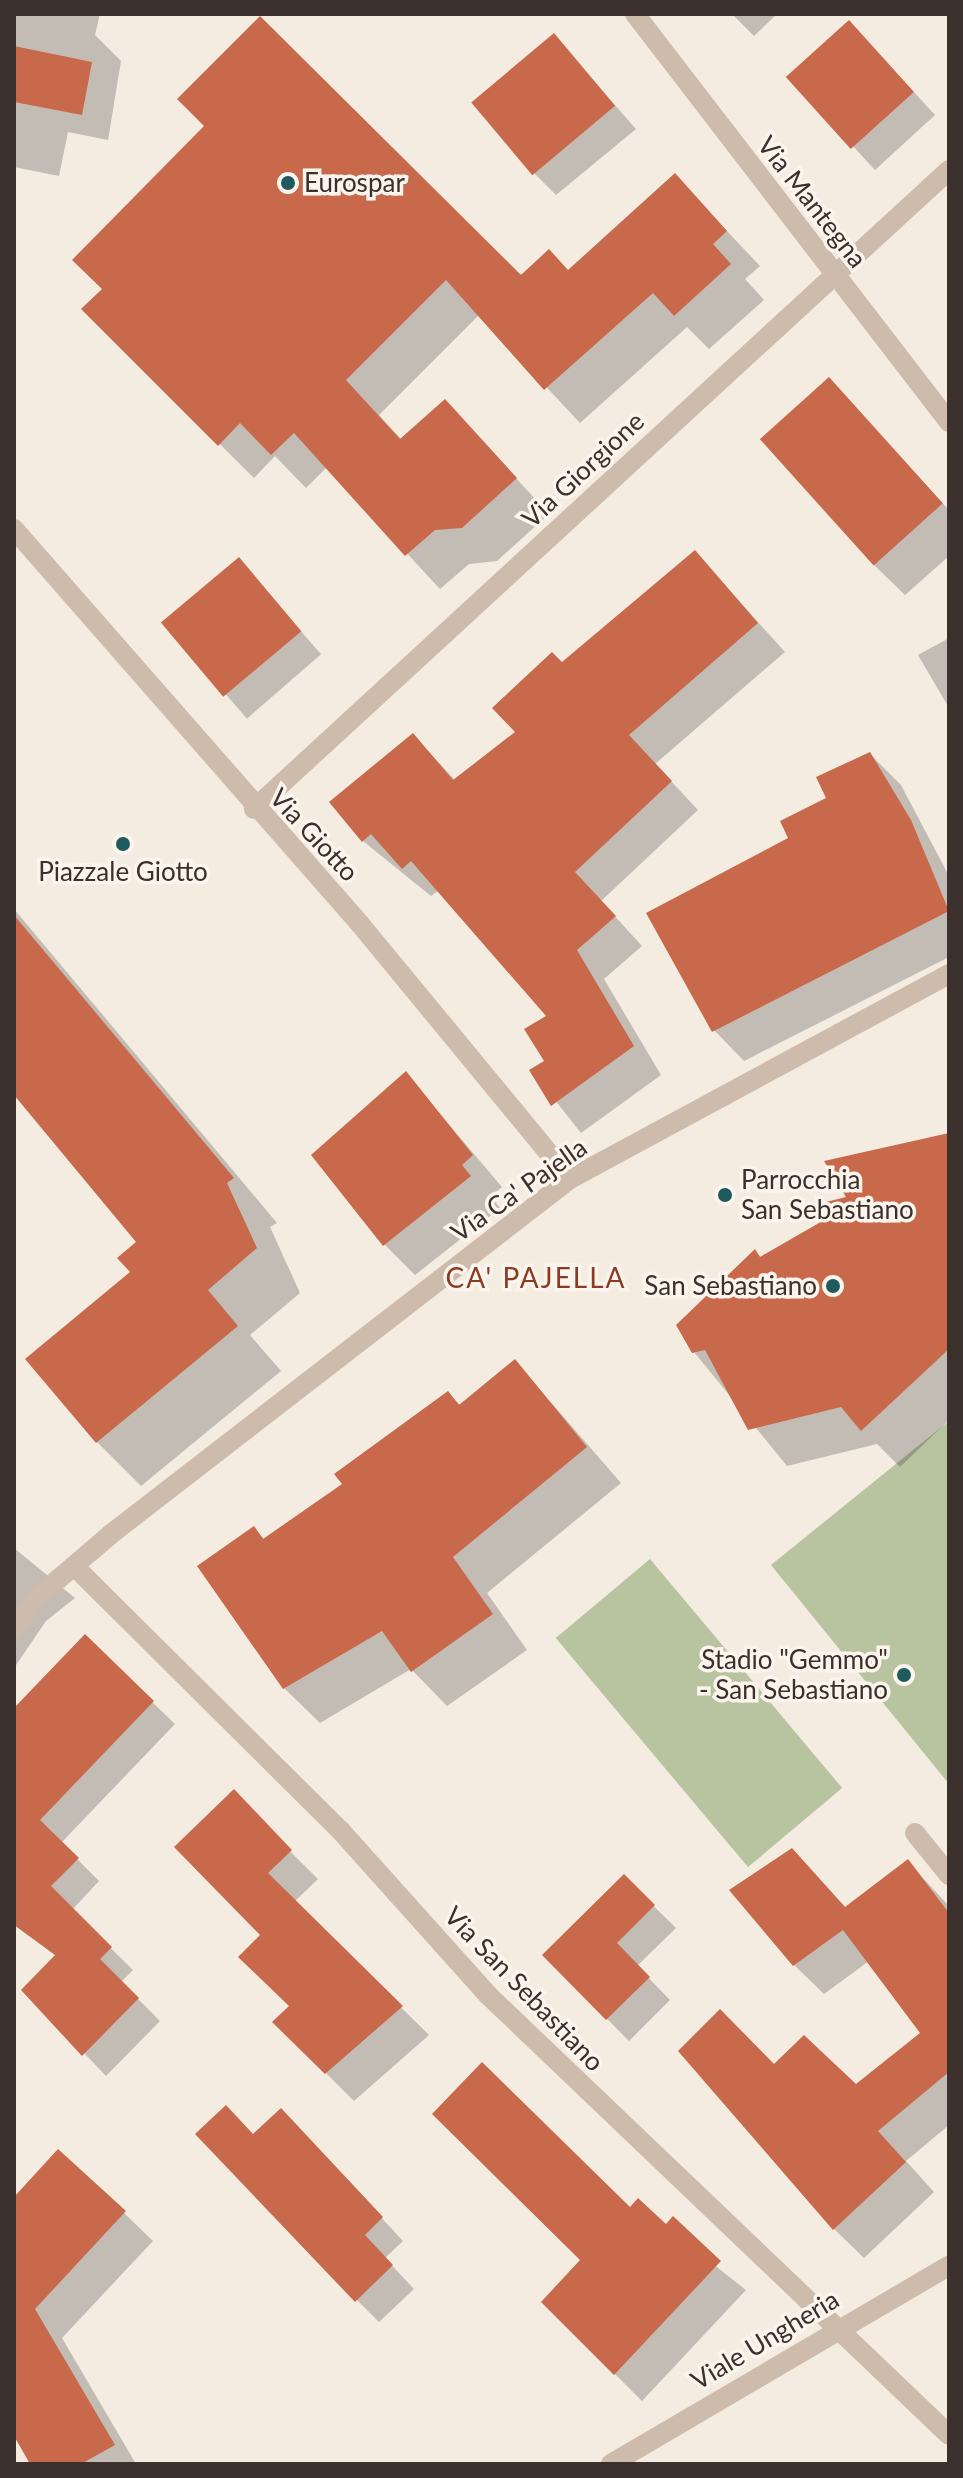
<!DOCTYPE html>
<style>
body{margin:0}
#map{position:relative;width:963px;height:2478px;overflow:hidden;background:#f4ebe1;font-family:Lato,sans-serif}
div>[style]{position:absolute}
.green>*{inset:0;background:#b8c4a0;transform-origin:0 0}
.shadow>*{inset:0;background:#0003;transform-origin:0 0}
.building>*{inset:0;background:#c8694b;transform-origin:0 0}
.minor>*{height:20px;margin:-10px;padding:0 10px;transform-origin:10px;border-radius:10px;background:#cdbbac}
.dots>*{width:22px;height:22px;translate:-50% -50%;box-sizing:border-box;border:4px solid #fbf5ee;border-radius:50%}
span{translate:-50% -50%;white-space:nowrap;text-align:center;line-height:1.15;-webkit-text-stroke:7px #fbf5ee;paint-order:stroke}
.poi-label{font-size:26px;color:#3b302b}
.left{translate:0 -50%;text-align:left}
.right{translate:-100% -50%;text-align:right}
.street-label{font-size:26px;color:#3b302b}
.neighbourhood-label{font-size:28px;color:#8c3b22;letter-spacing:2px}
.frame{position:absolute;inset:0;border:16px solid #3b302b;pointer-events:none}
</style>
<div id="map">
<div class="green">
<div style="clip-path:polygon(949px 1421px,949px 1784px,771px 1565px)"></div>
<div style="left:650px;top:1559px;width:299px;height:123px;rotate:50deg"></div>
</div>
<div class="shadow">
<div style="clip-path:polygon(14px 14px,100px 14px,95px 35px,121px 61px,108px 140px,68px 132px,59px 176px,14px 167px)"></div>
<div style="clip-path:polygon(732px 14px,777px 14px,754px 36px)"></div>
<div style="clip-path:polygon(554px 36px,636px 129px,556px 195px,534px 173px)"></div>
<div style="clip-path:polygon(871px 45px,935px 115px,875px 170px,790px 78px)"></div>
<div style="clip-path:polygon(675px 176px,760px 266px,745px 279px,764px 300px,709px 349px,687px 327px,580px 423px,479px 315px,379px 415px,402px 440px,445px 401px,549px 514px,497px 561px,469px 564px,440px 589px,327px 467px,306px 488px,275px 456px,254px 478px,84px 309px,104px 290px,569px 272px)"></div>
<div style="clip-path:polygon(829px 380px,949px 510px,949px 556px,905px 595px,874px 565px)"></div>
<div style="clip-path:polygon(695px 552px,785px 652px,655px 764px,698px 810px,601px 901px,642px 946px,604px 979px,661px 1075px,581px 1133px,532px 1071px,546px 1062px,549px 1016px,439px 890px,431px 896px,363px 841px,413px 735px,456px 781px,518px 732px,562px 665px)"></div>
<div style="left:239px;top:560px;width:125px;height:98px;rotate:49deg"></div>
<div style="clip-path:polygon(949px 638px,949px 708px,918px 655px)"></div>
<div style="clip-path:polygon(870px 754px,901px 785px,949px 876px,949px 957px,744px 1061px,714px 1030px,791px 839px)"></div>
<div style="clip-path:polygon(14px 909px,277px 1223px,270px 1227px,300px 1293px,250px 1335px,281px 1371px,141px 1486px,97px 1442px,139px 1242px,14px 1092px)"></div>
<div style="clip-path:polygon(406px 1074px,502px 1187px,491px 1196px,500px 1208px,415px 1275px,384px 1244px)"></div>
<div style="clip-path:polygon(949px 1135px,949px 1420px,900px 1467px,877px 1444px,787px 1466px,694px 1352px,755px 1252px,762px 1258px,822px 1224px)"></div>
<div style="clip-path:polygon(515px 1361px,621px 1483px,487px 1593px,527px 1650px,447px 1706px,411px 1669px,320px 1723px,284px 1688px,254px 1528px,265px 1540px,344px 1485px,448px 1393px,461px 1406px)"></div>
<div style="clip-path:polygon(14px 1548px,75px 1598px,46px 1621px,14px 1668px)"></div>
<div style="clip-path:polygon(85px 1637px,175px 1724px,61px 1843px,99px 1881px,72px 1910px,133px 1970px,121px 1982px,160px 2021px,106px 2076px,24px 1990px,56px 1956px,14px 1917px,14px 1765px)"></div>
<div style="clip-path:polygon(231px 1793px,318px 1879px,294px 1902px,429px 2035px,354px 2101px,275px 2022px,291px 2006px,263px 1935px)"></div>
<div style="clip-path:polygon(792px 1851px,846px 1908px,908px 1862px,949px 1906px,949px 2125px,906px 2161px,934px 2192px,864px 2258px,834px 2229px,774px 2066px,856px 2086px,922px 2033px,869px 1961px,824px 1994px,794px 1965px)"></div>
<div style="clip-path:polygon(624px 1877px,676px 1928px,637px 1966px,670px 2000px,629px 2041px,544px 1955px)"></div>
<div style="clip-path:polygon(303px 2133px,403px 2241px,385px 2258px,414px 2289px,379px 2322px,357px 2300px,254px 2136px)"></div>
<div style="clip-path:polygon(14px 2200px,124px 2213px,153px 2241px,62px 2338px,136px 2464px,32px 2464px,14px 2433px)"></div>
<div style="clip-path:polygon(666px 2227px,746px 2290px,642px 2401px,543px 2302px)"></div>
</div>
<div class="building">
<div style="clip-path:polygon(260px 16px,521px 275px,549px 249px,568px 270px,675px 173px,727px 231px,713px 244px,731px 264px,674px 316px,653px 293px,544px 390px,446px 280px,346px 380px,400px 439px,445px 399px,517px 478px,462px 528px,435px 530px,405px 556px,294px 433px,271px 455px,240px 423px,218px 446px,81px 309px,102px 289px,72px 260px,204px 126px,177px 99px)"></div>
<div style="left:849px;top:20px;width:97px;height:85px;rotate:48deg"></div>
<div style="left:554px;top:33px;width:95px;height:108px;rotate:50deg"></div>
<div style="clip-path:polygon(14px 46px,92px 62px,82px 115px,14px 102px)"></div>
<div style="left:829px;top:377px;width:170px;height:93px;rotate:48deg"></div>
<div style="clip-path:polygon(695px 550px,758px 623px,629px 735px,672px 781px,575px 872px,616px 916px,577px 950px,634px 1046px,551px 1106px,529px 1070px,544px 1061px,524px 1029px,546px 1016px,411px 861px,402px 869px,371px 834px,362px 842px,329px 802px,413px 733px,453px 780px,515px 732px,492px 708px,552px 652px,562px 662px)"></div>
<div style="left:239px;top:557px;width:97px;height:102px;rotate:50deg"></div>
<div style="clip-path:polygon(870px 752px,911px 820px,949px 911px,712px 1032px,646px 913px,788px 838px,780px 821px,826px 798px,816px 777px)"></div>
<div style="clip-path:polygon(14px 915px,234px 1178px,227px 1183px,257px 1248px,208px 1290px,238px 1326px,96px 1443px,25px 1359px,130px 1272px,117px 1258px,136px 1242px,14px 1095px)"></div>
<div style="clip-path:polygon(406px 1071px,473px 1155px,462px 1165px,471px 1176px,383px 1246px,311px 1155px)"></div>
<div style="clip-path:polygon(949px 1133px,949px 1349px,861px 1431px,841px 1407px,748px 1430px,705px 1350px,692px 1353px,676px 1325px,755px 1249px,760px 1257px,819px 1223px,810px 1206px,846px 1197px,824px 1161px)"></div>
<div style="clip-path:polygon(515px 1359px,587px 1447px,453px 1557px,493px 1614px,411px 1672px,382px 1631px,283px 1689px,197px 1566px,254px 1526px,263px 1539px,342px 1484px,334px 1474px,448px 1391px,459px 1405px)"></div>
<div style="clip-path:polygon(85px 1634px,154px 1701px,40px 1820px,79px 1858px,51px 1886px,112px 1947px,100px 1959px,139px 1998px,82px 2056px,21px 1990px,55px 1955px,14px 1925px,14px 1708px)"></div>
<div style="clip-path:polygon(234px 1789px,292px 1850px,268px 1873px,403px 2006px,325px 2074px,272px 2022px,289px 2006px,238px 1957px,260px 1935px,174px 1847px)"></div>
<div style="clip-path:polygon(792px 1848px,845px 1907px,908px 1859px,949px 1913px,949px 2072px,878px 2131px,906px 2162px,833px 2230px,678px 2051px,720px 2009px,774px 2064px,804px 2035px,856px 2084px,920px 2033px,843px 1930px,793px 1966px,729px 1890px)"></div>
<div style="clip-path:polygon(624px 1874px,655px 1905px,617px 1943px,650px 1977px,606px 2020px,542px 1955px)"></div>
<div style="clip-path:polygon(482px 2062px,630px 2207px,638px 2198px,666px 2224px,673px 2216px,721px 2261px,614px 2375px,541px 2302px,580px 2260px,432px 2114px)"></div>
<div style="clip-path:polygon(226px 2105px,253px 2134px,281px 2108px,383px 2217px,365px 2235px,393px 2265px,355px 2302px,195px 2134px)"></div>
<div style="clip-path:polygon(58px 2149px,126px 2211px,35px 2309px,115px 2445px,81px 2464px,30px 2464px,14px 2436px,14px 2197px)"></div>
</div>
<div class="minor">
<div style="left:635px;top:14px;width:515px;rotate:52.42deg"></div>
<div style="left:14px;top:529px;width:525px;rotate:48.78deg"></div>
<div style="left:360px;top:924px;width:330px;rotate:50.5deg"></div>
<div style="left:254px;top:809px;width:944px;rotate:-42.6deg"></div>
<div style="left:74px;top:1566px;width:375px;rotate:44.8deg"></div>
<div style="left:340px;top:1830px;width:222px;rotate:48.1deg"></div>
<div style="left:488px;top:1995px;width:637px;rotate:43.66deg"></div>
<div style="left:14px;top:1630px;width:37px;rotate:-56deg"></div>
<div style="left:35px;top:1599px;width:100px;rotate:-40.5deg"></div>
<div style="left:111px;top:1534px;width:580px;rotate:-37.72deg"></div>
<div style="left:570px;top:1179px;width:431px;rotate:-28.4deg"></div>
<div style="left:915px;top:1833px;width:54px;rotate:51deg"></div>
<div style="left:611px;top:2464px;width:392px;rotate:-30.4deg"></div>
</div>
<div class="dots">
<div style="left:288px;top:183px;background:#1f5a5e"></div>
<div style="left:123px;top:844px;background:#1f5a5e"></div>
<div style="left:725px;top:1195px;background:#1f5a5e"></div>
<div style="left:833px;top:1286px;background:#1f5a5e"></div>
<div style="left:904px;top:1675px;background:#1f5a5e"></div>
</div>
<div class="poi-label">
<span class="left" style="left:304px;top:183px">Eurospar</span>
<span style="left:123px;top:872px">Piazzale Giotto</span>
<span class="left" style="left:741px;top:1195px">Parrocchia<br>San Sebastiano</span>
<span class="right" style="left:817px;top:1286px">San Sebastiano</span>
<span class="right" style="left:888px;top:1675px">Stadio "Gemmo"<br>- San Sebastiano</span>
</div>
<div class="street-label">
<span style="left:812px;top:202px;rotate:52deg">Via Mantegna</span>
<span style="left:583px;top:470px;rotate:-43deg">Via Giorgione</span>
<span style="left:314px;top:835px;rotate:47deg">Via Giotto</span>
<span style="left:519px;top:1190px;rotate:-35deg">Via Ca' Pajella</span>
<span style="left:524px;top:1989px;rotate:46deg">Via San Sebastiano</span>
<span style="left:765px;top:2340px;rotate:-31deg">Viale Ungheria</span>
</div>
<div class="neighbourhood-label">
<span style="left:536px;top:1277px">CA' PAJELLA</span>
</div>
<div class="frame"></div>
</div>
